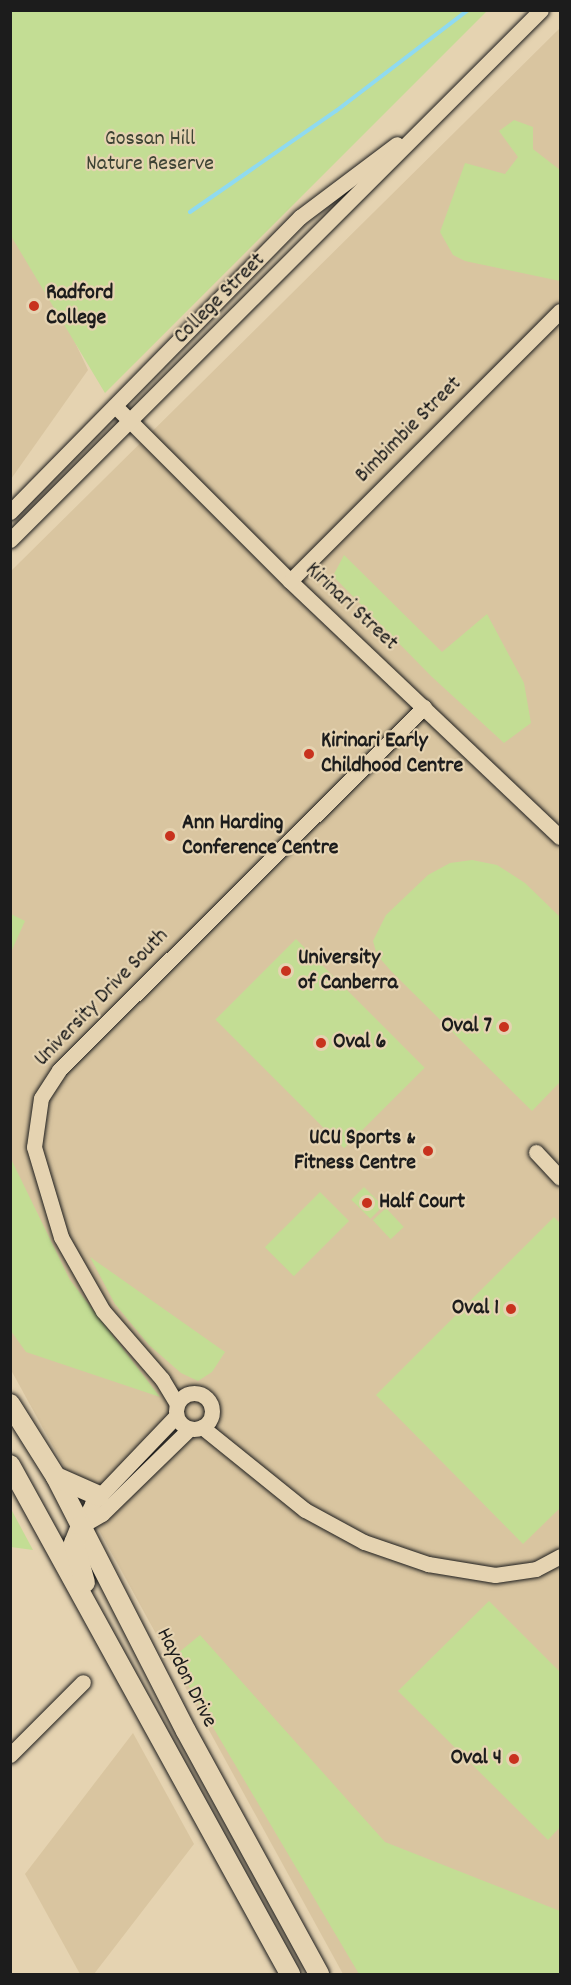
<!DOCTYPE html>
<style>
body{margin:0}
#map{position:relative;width:571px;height:1985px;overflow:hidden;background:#e5d3b1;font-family:Dekko,sans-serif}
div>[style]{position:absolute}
.built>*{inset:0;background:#d9c5a0}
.green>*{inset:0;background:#c3dd94;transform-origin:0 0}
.stream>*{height:4px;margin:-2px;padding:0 2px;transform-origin:2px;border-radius:2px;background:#8fdaf0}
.roads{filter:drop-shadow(0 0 2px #1c1c1c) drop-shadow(0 0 2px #1c1c1c)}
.minor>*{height:15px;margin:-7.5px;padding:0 7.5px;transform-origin:7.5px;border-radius:7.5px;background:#e5d3b1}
.minor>.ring{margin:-7.5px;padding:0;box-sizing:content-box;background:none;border:15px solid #e5d3b1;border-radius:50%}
.major>*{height:20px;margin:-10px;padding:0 10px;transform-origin:10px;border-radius:10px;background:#e5d3b1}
.dots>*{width:16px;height:16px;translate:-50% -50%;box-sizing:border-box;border:3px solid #e5d3b1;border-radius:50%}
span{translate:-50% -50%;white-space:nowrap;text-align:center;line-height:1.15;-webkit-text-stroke:4.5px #e5d3b1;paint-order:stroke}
.park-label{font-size:22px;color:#3d4334}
.poi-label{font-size:22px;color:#1c1c1c;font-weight:700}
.left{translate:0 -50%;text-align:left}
.right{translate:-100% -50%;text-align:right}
.street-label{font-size:22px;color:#1c1c1c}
.frame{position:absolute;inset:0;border:12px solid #1c1c1c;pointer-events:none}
</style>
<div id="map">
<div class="built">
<div style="clip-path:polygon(560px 28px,560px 1974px,343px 1974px,11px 1370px,11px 571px)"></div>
<div style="clip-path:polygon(10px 216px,28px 242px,88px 370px,11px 479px)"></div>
<div style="clip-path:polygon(133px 1733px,194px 1844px,94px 1974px,80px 1974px,25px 1874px)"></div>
</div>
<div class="green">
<div style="clip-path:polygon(10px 11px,11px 10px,487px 11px,105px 393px,11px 236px)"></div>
<div style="clip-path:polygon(514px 120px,533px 127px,533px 149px,560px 170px,560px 281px,465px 261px,453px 255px,440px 232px,465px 163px,505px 174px,518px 157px,499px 131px)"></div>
<div style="clip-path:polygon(344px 555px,442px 652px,487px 614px,524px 683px,531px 723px,504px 743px,431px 676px,333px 576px)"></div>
<div style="clip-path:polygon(472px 860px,497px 865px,525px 883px,560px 917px,560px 1082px,532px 1111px,391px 971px,377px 955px,373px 941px,386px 915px,428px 875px,450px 863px)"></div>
<div style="clip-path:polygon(11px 914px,25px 921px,11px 952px)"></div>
<div style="left:296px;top:939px;width:182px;height:114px;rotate:45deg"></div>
<div style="clip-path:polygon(11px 1159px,70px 1280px,160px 1397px,26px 1352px,11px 1331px)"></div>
<div style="left:364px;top:1187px;width:27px;height:18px;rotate:45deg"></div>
<div style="left:320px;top:1192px;width:41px;height:78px;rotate:45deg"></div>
<div style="left:386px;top:1208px;width:26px;height:18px;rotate:47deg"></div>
<div style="clip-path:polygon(554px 1217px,560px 1223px,560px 1508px,523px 1544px,376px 1395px)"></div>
<div style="clip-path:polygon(90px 1257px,225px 1352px,212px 1372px,198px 1381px,181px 1373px,149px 1345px,115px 1304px)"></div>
<div style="clip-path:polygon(11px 1509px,33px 1550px,11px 1547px)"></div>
<div style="clip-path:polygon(489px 1601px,560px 1672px,560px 1827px,548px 1840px,398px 1691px)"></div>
<div style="clip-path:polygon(200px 1635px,385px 1842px,560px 1911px,560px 1974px,359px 1974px,172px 1658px)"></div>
</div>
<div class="stream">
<div style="left:190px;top:212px;width:178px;rotate:-34.7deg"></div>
<div style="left:336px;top:111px;width:166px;rotate:-37.4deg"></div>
</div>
<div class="roads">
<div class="minor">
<div style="left:115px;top:406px;width:247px;rotate:45deg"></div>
<div style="left:290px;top:581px;width:372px;rotate:43.5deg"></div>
<div style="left:10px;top:512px;width:414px;rotate:-45.5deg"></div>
<div style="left:300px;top:217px;width:121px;rotate:-37deg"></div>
<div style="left:10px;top:540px;width:750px;rotate:-44.95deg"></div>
<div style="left:290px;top:581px;width:382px;rotate:-45deg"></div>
<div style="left:536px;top:1152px;width:35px;rotate:47deg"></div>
<div class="ring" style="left:176px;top:1393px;width:21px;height:21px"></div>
<div style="left:177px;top:1404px;width:29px;rotate:-121deg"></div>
<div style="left:162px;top:1379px;width:90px;rotate:-130.9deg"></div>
<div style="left:103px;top:1311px;width:85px;rotate:-119.6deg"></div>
<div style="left:61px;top:1237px;width:94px;rotate:-106.7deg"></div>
<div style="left:34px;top:1147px;width:49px;rotate:-81.9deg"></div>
<div style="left:41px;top:1098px;width:33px;rotate:-57deg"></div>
<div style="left:59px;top:1070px;width:515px;rotate:-44.84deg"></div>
<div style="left:202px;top:1427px;width:132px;rotate:38.9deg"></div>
<div style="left:305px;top:1510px;width:67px;rotate:28.5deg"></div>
<div style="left:364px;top:1542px;width:68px;rotate:19deg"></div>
<div style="left:428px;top:1564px;width:68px;rotate:9.3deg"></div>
<div style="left:495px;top:1575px;width:41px;rotate:-8.3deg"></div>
<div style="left:536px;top:1569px;width:27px;rotate:-28deg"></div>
<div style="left:81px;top:1526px;width:25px;rotate:-63deg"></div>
<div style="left:92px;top:1504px;width:122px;rotate:-46.3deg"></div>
<div style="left:81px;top:1526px;width:24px;rotate:-30deg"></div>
<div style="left:102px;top:1514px;width:122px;rotate:-44.3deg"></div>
<div style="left:10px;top:1755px;width:103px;rotate:-45deg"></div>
</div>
<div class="major">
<div style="left:10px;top:1404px;width:86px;rotate:57.8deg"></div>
<div style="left:56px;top:1477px;width:285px;rotate:62.9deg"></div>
<div style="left:186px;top:1731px;width:277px;rotate:61.3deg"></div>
<div style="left:10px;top:1465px;width:581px;rotate:61.18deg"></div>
<div style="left:56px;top:1477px;width:47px;rotate:23.8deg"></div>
<div style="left:81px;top:1526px;width:18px;rotate:112deg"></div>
<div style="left:74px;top:1543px;width:41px;rotate:74.6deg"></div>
</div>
</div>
<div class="dots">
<div style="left:34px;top:306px;background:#c8321e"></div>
<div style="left:309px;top:754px;background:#c8321e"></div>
<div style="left:170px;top:836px;background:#c8321e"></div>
<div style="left:286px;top:971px;background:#c8321e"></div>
<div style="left:504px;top:1027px;background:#c8321e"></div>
<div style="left:321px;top:1043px;background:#c8321e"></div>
<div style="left:428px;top:1151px;background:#c8321e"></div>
<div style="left:367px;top:1203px;background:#c8321e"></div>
<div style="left:511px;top:1309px;background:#c8321e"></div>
<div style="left:514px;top:1759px;background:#c8321e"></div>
</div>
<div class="park-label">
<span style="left:150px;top:152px">Gossan Hill<br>Nature Reserve</span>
</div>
<div class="poi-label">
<span class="left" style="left:46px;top:306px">Radford<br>College</span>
<span class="left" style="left:321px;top:754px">Kirinari Early<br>Childhood Centre</span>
<span class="left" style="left:182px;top:836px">Ann Harding<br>Conference Centre</span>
<span class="left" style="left:298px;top:971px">University<br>of Canberra</span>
<span class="right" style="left:492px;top:1027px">Oval 7</span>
<span class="left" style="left:333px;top:1043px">Oval 6</span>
<span class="right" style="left:416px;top:1151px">UCU Sports &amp;<br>Fitness Centre</span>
<span class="left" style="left:379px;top:1203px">Half Court</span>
<span class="right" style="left:499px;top:1309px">Oval 1</span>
<span class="right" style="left:502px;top:1759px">Oval 4</span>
</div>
<div class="street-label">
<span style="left:220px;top:299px;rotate:-45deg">College Street</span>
<span style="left:409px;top:430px;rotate:-45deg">Bimbimbie Street</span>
<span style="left:351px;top:607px;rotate:43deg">Kirinari Street</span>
<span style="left:102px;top:998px;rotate:-46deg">University Drive South</span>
<span style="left:186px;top:1678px;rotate:63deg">Haydon Drive</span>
</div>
<div class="frame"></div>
</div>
